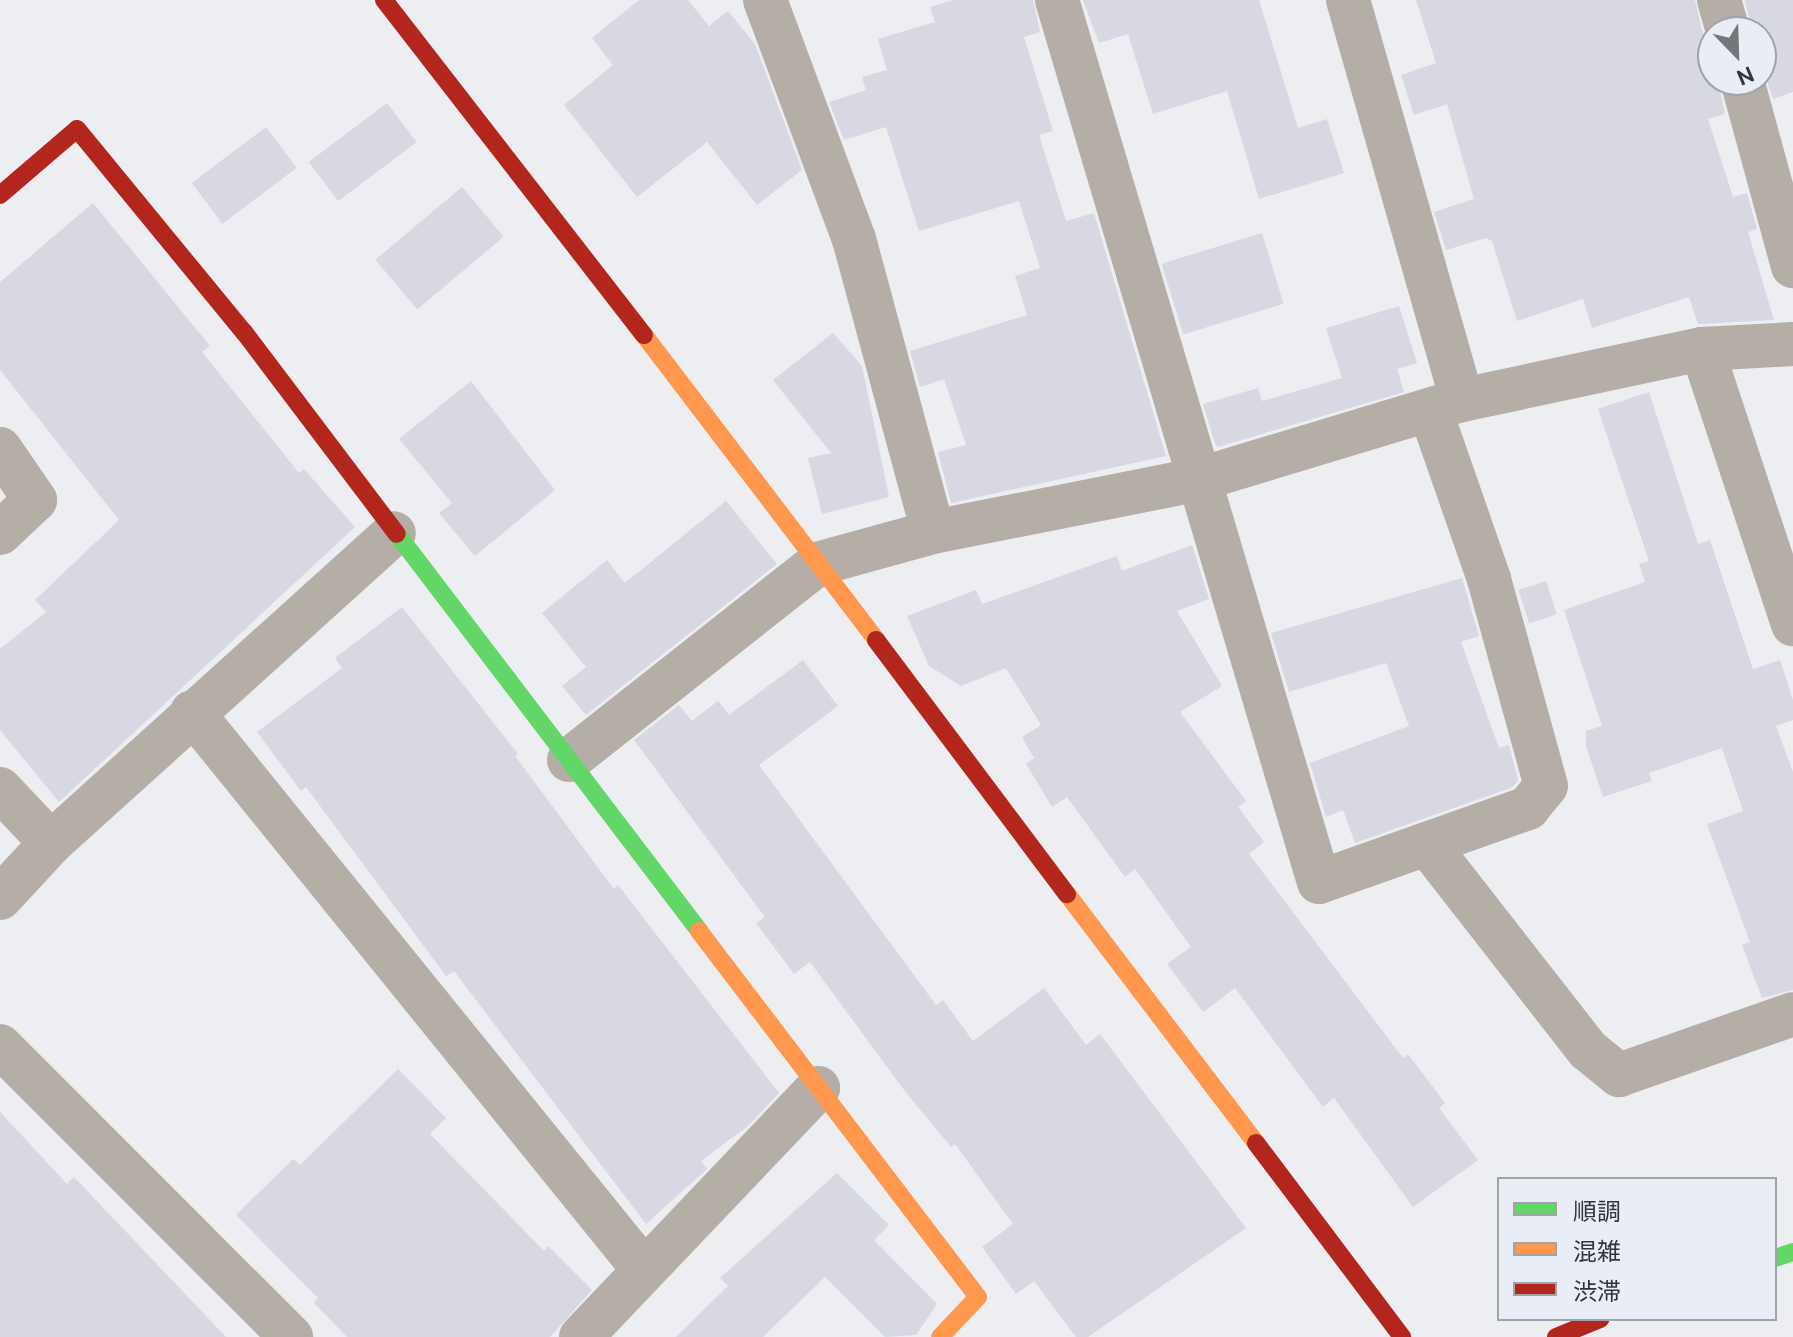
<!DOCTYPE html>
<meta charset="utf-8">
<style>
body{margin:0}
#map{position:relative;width:1793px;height:1337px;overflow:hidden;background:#eceef2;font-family:Ubuntu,"Noto Sans JP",sans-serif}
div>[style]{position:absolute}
.building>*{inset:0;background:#d7d8e2;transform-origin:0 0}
.street>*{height:44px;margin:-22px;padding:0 22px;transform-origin:22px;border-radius:22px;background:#b4aea7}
.fast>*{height:18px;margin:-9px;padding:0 9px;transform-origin:9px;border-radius:9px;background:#63d668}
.slow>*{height:18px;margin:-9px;padding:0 9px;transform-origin:9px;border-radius:9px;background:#ff974d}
.jam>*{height:18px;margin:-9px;padding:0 9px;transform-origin:9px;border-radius:9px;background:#b3261e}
span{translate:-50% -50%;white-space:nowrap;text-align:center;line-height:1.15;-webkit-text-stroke:7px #e9edf5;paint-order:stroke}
.legend{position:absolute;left:1497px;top:1177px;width:280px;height:144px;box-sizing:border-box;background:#e9edf5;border:2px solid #a0a3a9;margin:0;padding:10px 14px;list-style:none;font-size:24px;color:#333538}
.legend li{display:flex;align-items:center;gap:16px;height:40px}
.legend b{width:40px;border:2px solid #a0a3a9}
.north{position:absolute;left:1697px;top:16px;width:80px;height:80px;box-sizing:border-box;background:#e9edf5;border:2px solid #a0a3a9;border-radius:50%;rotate:157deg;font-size:22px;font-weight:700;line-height:32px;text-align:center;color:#333538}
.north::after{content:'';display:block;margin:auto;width:28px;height:36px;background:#747679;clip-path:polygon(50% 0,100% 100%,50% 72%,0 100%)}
</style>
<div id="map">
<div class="building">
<div style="clip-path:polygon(639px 0,688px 0,709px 26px,728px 11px,755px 44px,802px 170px,757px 205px,707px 142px,637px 197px,564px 105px,613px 65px,592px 38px)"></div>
<div style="clip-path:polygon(953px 0,1033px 0,1040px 32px,1024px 37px,1053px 131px,1039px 135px,1066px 221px,1094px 213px,1166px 456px,951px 503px,938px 452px,966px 445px,944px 379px,920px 387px,910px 351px,1027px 315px,1015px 276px,1040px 268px,1019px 201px,919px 231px,886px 127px,844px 140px,829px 102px,866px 90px,862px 77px,887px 70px,878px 39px,935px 22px,930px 7px)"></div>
<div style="clip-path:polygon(1083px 0,1259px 0,1298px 128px,1327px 119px,1344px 173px,1259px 199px,1227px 91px,1153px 114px,1128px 34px,1099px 43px)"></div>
<div style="clip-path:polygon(1416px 0,1695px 0,1704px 39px,1713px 51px,1713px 80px,1718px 80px,1725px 114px,1708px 119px,1733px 197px,1747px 193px,1757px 229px,1748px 232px,1774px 320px,1698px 324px,1689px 297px,1592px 328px,1583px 299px,1517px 321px,1492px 241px,1486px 238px,1446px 250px,1436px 218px,1434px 212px,1474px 199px,1447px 104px,1414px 115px,1401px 75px,1436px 63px)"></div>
<div style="clip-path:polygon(1745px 0,1793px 0,1793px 92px,1773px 99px,1761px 64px,1761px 32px,1752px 32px)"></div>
<div style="left:387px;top:103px;width:49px;height:98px;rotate:53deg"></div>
<div style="left:266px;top:127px;width:51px;height:93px;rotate:53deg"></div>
<div style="left:462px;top:187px;width:65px;height:113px;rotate:50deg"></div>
<div style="clip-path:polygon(93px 203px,210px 346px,202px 352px,299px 473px,304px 469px,355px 527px,59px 802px,0 730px,0 649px,46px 612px,35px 600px,119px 520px,0 370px,0 282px)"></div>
<div style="left:1262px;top:233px;width:74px;height:105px;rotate:73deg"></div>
<div style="clip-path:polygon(1399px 306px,1417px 363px,1397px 369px,1404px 392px,1218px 447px,1215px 444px,1203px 404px,1258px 388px,1262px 401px,1342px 378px,1326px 328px)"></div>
<div style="clip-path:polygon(833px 333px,862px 366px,889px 497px,822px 514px,808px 458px,831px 453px,773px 380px)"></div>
<div style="clip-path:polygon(471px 381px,555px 490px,475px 556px,439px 513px,452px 503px,399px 439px)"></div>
<div style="clip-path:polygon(1649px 392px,1698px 544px,1710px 540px,1753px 669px,1780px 660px,1793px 700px,1793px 720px,1776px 726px,1793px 772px,1793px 990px,1762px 998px,1742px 945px,1750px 942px,1707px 824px,1743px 811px,1722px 748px,1649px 773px,1652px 781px,1603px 797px,1586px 746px,1586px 731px,1602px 726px,1564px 610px,1645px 582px,1639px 564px,1649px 561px,1598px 409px)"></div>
<div style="clip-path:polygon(726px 501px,777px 564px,586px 715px,562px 686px,586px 667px,542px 613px,607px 560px,625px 583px)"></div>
<div style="clip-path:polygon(1192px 545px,1209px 599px,1177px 611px,1222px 686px,1180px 712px,1246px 801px,1238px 807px,1264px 842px,1249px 854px,1403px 1058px,1408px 1054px,1445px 1103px,1439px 1108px,1478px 1160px,1413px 1207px,1334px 1098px,1323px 1107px,1235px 988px,1203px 1012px,1167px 964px,1191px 947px,1135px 869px,1125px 877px,1067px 797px,1052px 807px,1026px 764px,1034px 758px,1022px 737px,1041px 725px,1006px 668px,961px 686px,929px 666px,907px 616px,976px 590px,982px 604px,1117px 556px,1122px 571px)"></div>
<div style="clip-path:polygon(1462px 578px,1479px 636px,1461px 642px,1499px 748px,1509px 745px,1518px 780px,1513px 787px,1355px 843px,1343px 810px,1326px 817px,1310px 763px,1409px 726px,1386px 663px,1289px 692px,1271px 633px)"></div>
<div style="left:1546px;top:581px;width:35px;height:29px;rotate:72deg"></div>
<div style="clip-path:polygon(402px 607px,518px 754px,515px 756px,614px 889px,618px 885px,779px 1093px,748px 1126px,701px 1161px,707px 1169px,646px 1224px,454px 971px,446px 976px,306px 787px,301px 791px,257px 732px,342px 668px,335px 658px)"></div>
<div style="clip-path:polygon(803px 660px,838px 706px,759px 765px,936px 1005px,943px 1000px,973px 1041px,1044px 988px,1086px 1045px,1100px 1034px,1246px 1228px,1088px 1337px,1076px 1337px,1034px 1281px,1016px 1294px,982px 1247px,1013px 1224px,955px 1144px,951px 1147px,904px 1090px,810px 962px,794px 974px,756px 923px,765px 917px,634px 740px,679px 705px,692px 721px,718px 701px,729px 715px)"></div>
<div style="clip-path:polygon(398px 1069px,446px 1118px,430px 1134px,544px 1251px,548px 1246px,592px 1290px,550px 1337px,347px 1337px,314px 1303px,318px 1298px,236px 1215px,293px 1159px,300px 1165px)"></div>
<div style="clip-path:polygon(0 1112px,67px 1184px,74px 1177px,226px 1337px,0 1337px)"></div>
<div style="clip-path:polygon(837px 1173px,889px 1225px,874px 1240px,937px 1304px,916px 1335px,885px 1337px,825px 1277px,763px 1337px,676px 1337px,728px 1286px,720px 1278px)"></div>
</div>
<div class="street">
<div style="left:765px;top:0;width:255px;rotate:69.6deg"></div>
<div style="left:854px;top:239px;width:303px;rotate:74.9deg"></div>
<div style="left:1057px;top:0;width:920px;rotate:73.46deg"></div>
<div style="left:1319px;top:882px;width:222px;rotate:-19.5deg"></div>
<div style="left:1528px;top:808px;width:28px;rotate:-51deg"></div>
<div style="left:1546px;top:786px;width:215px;rotate:-105.4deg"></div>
<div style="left:1489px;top:579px;width:179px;rotate:-109.2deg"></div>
<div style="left:1348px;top:0;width:416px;rotate:74.1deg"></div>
<div style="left:1719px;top:0;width:33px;rotate:74deg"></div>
<div style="left:1742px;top:80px;width:193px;rotate:74.7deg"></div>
<div style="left:1702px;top:349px;width:290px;rotate:71.7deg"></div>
<div style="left:0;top:449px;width:62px;rotate:55.5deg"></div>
<div style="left:35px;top:500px;width:48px;rotate:136.7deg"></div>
<div style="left:192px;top:712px;width:718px;rotate:50.99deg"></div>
<div style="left:569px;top:760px;width:316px;rotate:-38.3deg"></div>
<div style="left:817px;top:564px;width:120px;rotate:-15.4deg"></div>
<div style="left:933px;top:532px;width:272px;rotate:-11.2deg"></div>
<div style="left:1200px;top:479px;width:274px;rotate:-16.8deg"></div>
<div style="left:1462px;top:400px;width:245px;rotate:-12deg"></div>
<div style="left:1702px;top:349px;width:91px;rotate:-3.1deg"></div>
<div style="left:0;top:789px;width:74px;rotate:46.6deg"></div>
<div style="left:1427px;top:844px;width:261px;rotate:52deg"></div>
<div style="left:1588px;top:1050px;width:40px;rotate:39deg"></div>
<div style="left:1619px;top:1075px;width:184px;rotate:-19.3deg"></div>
<div style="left:0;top:898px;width:75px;rotate:-47.2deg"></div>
<div style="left:51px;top:843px;width:462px;rotate:-42.1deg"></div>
<div style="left:0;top:1046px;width:412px;rotate:45deg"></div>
<div style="left:581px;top:1337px;width:344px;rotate:-46.4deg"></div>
</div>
<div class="fast">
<div style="left:397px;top:534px;width:499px;rotate:52.7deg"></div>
<div style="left:1775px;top:1258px;width:19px;rotate:-18deg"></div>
</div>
<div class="slow">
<div style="left:644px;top:335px;width:383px;rotate:52.7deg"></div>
<div style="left:1067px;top:894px;width:313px;rotate:52.8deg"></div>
<div style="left:699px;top:931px;width:460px;rotate:52.7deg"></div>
<div style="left:978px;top:1297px;width:55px;rotate:133.5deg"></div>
</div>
<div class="jam">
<div style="left:384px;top:0;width:424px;rotate:52.2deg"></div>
<div style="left:0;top:195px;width:101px;rotate:-40.6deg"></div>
<div style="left:77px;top:129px;width:263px;rotate:50.6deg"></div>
<div style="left:244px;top:332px;width:253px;rotate:52.9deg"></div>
<div style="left:876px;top:640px;width:318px;rotate:53.1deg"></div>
<div style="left:1256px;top:1143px;width:243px;rotate:53deg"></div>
<div style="left:1556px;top:1337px;width:48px;rotate:-22.2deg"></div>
</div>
<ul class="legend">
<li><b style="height:10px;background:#63d668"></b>順調</li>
<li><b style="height:10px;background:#ff974d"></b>混雑</li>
<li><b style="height:10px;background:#b3261e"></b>渋滞</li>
</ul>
<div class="north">N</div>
</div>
